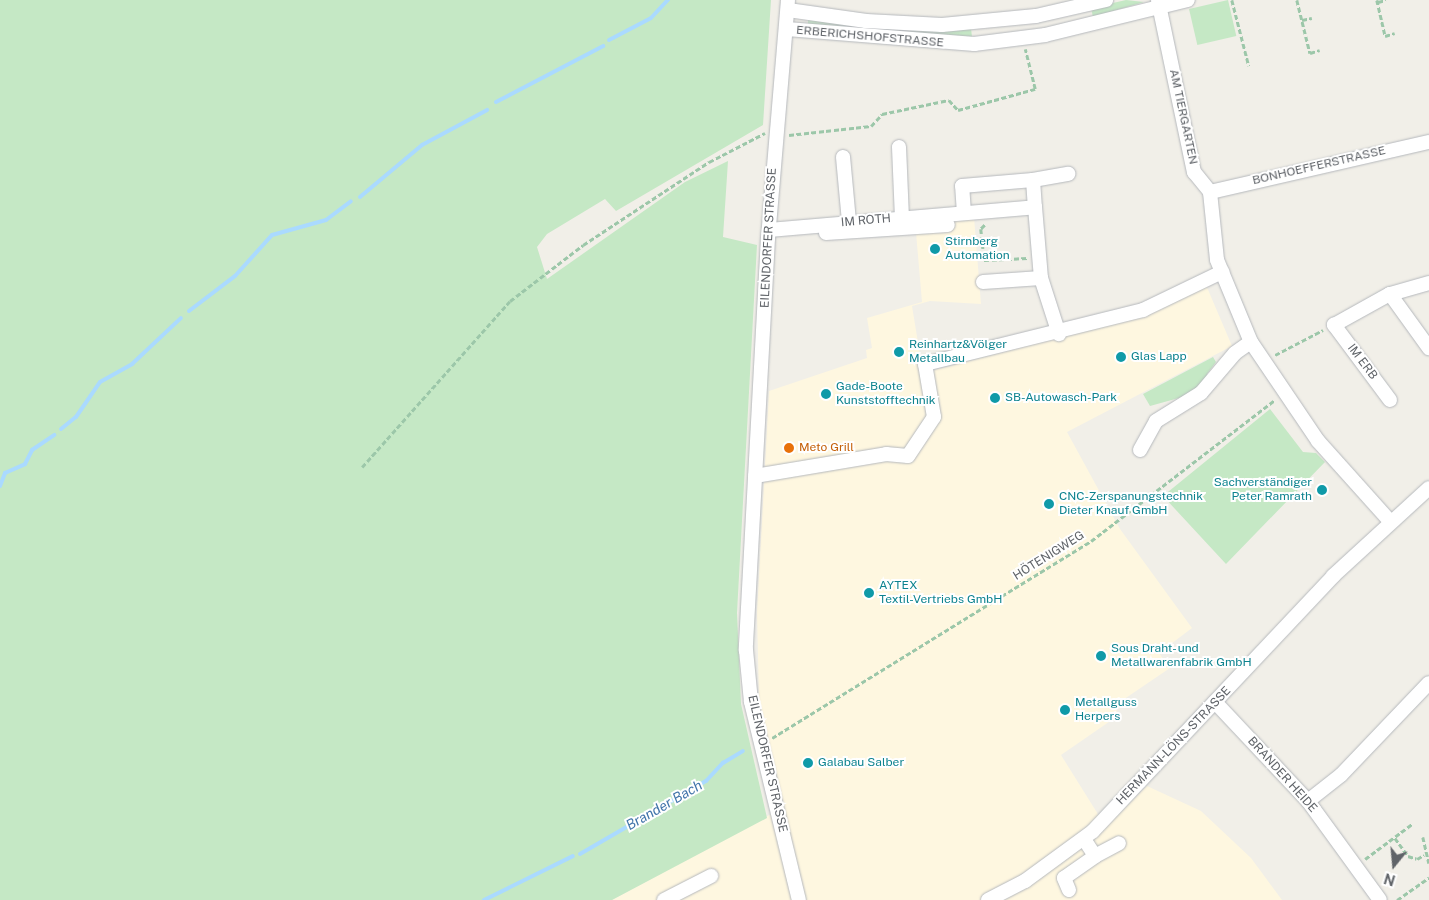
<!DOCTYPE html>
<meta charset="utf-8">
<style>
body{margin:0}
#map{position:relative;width:1429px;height:900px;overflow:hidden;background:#f1efe8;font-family:"Public Sans",sans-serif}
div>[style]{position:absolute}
.commercial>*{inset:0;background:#fef7e0}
.green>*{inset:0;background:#c5e8c5;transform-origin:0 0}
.stream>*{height:4px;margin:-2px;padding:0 2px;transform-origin:2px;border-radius:2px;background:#aadaff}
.path>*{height:2.5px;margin-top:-1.25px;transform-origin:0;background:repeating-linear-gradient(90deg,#9cc7a9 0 5px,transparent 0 7.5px)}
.roads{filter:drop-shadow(0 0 1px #b5b8bc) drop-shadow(0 0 1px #b5b8bc)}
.minor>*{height:14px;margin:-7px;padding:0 7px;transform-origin:7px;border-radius:7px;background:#fff}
.dots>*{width:14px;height:14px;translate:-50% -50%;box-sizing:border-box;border:2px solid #fff;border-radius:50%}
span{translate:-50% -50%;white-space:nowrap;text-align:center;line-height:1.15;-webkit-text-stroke:4px #fff;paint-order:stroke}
.street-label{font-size:12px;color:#5f6368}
.culture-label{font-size:12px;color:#0d838f}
.left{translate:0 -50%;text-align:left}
.right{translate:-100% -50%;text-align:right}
.food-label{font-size:12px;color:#c56008}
.water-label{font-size:14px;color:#4174aa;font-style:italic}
.north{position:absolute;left:1369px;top:840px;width:50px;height:50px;-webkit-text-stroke:4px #fff;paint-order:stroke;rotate:197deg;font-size:14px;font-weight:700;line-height:20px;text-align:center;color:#5f6368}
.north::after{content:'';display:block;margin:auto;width:18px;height:22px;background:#5f6368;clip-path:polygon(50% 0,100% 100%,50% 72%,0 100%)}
</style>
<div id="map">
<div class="commercial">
<div style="clip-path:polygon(974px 217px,981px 304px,930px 301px,912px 306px,923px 373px,1146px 315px,1206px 285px,1232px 346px,1067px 432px,1120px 529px,1192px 628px,1159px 653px,1170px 668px,1114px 706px,1119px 715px,1061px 755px,1106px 827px,1147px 786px,1201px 811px,1251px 858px,1282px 900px,612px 900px,784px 807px,759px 700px,757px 612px,769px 391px,867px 358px,866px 350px,872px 348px,867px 318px,922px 302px,915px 221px)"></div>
</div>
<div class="green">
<div style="clip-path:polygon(0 0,771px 0,763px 125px,616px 211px,605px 199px,547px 234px,537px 247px,547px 279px,685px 182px,728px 161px,723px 237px,757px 245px,737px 613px,741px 704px,767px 818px,612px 900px,0 900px)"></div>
<div style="clip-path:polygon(1126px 0,1144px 2px,1093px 17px,1091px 8px)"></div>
<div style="left:1228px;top:0;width:37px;height:40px;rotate:77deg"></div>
<div style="clip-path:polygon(808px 20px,901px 31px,971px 28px,972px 37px,808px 26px)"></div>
<div style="clip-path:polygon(1213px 357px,1216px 362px,1207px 374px,1211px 378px,1186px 396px,1150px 406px,1143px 394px)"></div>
<div style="clip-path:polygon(1270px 409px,1303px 452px,1316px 453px,1325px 462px,1226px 564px,1163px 496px)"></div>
</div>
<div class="stream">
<div style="left:609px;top:40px;width:47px;rotate:-27.6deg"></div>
<div style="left:651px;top:18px;width:25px;rotate:-47deg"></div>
<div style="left:496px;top:102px;width:121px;rotate:-27.6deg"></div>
<div style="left:360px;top:197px;width:81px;rotate:-40deg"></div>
<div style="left:422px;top:145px;width:74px;rotate:-28.3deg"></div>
<div style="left:189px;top:311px;width:58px;rotate:-37.3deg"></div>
<div style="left:235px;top:276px;width:55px;rotate:-47.9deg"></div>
<div style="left:272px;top:235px;width:56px;rotate:-15.5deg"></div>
<div style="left:326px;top:220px;width:31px;rotate:-37deg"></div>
<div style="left:61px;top:429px;width:19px;rotate:-39deg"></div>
<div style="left:76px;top:417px;width:42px;rotate:-55.6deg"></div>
<div style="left:100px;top:382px;width:37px;rotate:-29deg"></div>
<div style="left:132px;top:364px;width:67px;rotate:-43.2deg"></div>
<div style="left:0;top:486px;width:14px;rotate:-69deg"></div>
<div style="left:5px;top:473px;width:22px;rotate:-24deg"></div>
<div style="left:25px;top:464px;width:16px;rotate:-63deg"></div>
<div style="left:32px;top:450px;width:27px;rotate:-34deg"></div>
<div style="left:580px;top:854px;width:146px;rotate:-30.1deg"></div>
<div style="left:706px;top:781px;width:25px;rotate:-47deg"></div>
<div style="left:723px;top:763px;width:23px;rotate:-31deg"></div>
<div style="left:484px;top:900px;width:99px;rotate:-26.3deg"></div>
</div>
<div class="path">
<div style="left:1232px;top:0;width:68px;rotate:75.6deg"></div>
<div style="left:1297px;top:0;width:55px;rotate:76.2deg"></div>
<div style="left:1310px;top:53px;width:10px;rotate:-17deg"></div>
<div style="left:1377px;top:0;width:37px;rotate:77deg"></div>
<div style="left:1385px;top:36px;width:10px;rotate:-17deg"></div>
<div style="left:1378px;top:2px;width:8px;rotate:-14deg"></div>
<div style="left:1302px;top:20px;width:10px;rotate:-11deg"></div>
<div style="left:789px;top:135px;width:82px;rotate:-6.3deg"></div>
<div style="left:871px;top:126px;width:16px;rotate:-47deg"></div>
<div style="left:882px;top:114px;width:68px;rotate:-11.8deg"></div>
<div style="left:949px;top:100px;width:13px;rotate:48deg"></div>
<div style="left:958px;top:110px;width:80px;rotate:-15.3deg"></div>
<div style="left:1035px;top:89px;width:41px;rotate:-104deg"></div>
<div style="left:985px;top:225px;width:6px;rotate:135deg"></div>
<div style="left:981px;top:229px;width:31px;rotate:84deg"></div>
<div style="left:984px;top:260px;width:44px;rotate:-2.6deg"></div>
<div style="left:1275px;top:355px;width:54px;rotate:-27.5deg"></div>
<div style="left:362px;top:467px;width:222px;rotate:-48.3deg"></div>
<div style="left:510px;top:301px;width:92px;rotate:-37.5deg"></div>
<div style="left:583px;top:245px;width:151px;rotate:-33.4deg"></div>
<div style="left:709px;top:162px;width:63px;rotate:-27.4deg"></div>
<div style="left:772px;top:738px;width:375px;rotate:-31.7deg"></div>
<div style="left:1091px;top:541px;width:232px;rotate:-37.5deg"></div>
<div style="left:1423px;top:837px;width:27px;rotate:77deg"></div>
<div style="left:1395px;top:838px;width:22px;rotate:54deg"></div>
<div style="left:1408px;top:856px;width:9px;rotate:18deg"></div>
<div style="left:1417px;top:859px;width:8px;rotate:-30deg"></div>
<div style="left:1365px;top:859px;width:59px;rotate:-36.7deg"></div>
<div style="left:1397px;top:900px;width:39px;rotate:-35deg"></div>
</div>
<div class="roads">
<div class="minor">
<div style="left:788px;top:0;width:239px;rotate:94.8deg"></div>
<div style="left:768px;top:238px;width:413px;rotate:93.1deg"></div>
<div style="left:746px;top:650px;width:52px;rotate:84.5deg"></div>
<div style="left:751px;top:702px;width:204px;rotate:76.4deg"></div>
<div style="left:1158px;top:0;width:176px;rotate:78.2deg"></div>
<div style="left:1194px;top:172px;width:26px;rotate:51deg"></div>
<div style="left:1210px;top:192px;width:68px;rotate:84.1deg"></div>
<div style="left:1217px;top:260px;width:89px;rotate:67.5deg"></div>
<div style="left:1251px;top:342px;width:120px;rotate:55.9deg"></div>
<div style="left:1318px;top:441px;width:106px;rotate:48.1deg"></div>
<div style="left:788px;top:10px;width:79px;rotate:8deg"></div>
<div style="left:866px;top:21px;width:76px;rotate:3deg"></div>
<div style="left:942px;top:25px;width:94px;rotate:-5.5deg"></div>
<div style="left:1036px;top:16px;width:72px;rotate:-12.9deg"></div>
<div style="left:787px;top:29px;width:188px;rotate:4.6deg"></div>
<div style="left:974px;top:44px;width:72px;rotate:-7.2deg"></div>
<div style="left:1045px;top:35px;width:147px;rotate:-13.8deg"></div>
<div style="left:899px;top:147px;width:71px;rotate:87.6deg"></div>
<div style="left:843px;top:157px;width:65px;rotate:84.7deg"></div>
<div style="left:1033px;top:180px;width:36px;rotate:-10deg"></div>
<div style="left:1210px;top:192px;width:225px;rotate:-12.9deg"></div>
<div style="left:964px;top:213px;width:27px;rotate:-94deg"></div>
<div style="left:962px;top:186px;width:71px;rotate:-4.8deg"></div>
<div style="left:1033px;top:180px;width:27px;rotate:86deg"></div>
<div style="left:769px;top:230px;width:267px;rotate:-4.9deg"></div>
<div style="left:1035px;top:207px;width:71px;rotate:85.2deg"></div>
<div style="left:1041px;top:278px;width:59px;rotate:72.2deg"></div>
<div style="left:826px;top:233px;width:122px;rotate:-3.8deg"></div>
<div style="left:983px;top:282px;width:58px;rotate:-3.9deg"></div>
<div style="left:1429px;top:283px;width:41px;rotate:164.2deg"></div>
<div style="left:1390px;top:294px;width:67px;rotate:54.2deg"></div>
<div style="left:1390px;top:400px;width:94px;rotate:-126.7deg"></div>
<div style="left:1334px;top:325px;width:64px;rotate:-29deg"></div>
<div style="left:1140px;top:450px;width:33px;rotate:-61deg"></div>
<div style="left:1156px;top:421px;width:53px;rotate:-31.9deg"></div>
<div style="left:1201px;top:393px;width:52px;rotate:-49.6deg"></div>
<div style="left:1235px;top:353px;width:19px;rotate:-35deg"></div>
<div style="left:755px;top:476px;width:133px;rotate:-9.5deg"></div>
<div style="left:886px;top:454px;width:22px;rotate:5deg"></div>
<div style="left:908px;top:456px;width:47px;rotate:-56.3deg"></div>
<div style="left:934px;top:417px;width:54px;rotate:-99.6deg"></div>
<div style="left:925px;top:364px;width:225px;rotate:-13.9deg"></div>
<div style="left:1143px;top:310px;width:88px;rotate:-25.7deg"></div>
<div style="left:1215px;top:702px;width:136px;rotate:46.8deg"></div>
<div style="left:1308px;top:801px;width:122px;rotate:54deg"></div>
<div style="left:1308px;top:801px;width:42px;rotate:-38.2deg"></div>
<div style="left:1341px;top:775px;width:127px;rotate:-46.3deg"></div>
<div style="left:1084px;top:839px;width:20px;rotate:57deg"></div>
<div style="left:1095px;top:856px;width:27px;rotate:-28deg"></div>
<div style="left:1069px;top:890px;width:13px;rotate:-113deg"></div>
<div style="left:1064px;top:878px;width:38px;rotate:-35deg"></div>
<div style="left:664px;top:900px;width:53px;rotate:-27.1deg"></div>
<div style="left:988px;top:900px;width:42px;rotate:-27.2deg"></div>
<div style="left:1025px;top:881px;width:84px;rotate:-36.3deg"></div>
<div style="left:1093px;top:831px;width:350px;rotate:-46.7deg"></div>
<div style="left:1333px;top:576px;width:130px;rotate:-42.5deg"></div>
</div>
</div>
<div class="dots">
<div style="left:935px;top:249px;background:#0f9aa8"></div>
<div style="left:899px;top:352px;background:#0f9aa8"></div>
<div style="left:1121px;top:357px;background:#0f9aa8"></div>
<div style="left:826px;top:394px;background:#0f9aa8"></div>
<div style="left:995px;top:398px;background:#0f9aa8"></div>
<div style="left:789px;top:448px;background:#e8710a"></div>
<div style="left:1322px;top:490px;background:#0f9aa8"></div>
<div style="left:1049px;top:504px;background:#0f9aa8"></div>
<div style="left:869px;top:593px;background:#0f9aa8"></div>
<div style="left:1101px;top:656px;background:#0f9aa8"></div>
<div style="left:1065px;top:710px;background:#0f9aa8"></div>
<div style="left:808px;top:763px;background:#0f9aa8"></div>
</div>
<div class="street-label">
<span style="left:870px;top:37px;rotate:5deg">ERBERICHSHOFSTRASSE</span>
<span style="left:1183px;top:117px;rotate:78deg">AM TIERGARTEN</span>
<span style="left:1319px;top:166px;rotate:-13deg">BONHOEFFERSTRASSE</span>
<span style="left:866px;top:221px;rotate:-5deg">IM ROTH</span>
<span style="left:769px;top:238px;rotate:-87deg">EILENDORFER STRASSE</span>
<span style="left:1362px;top:362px;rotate:53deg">IM ERB</span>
<span style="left:1049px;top:556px;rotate:-32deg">HÖTENIGWEG</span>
<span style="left:1174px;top:746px;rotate:-46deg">HERMANN-LÖNS-STRASSE</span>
<span style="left:767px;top:764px;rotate:77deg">EILENDORFER STRASSE</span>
<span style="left:1282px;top:775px;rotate:48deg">BRANDER HEIDE</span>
</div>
<div class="culture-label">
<span class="left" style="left:945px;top:249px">Stirnberg<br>Automation</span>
<span class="left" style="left:909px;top:352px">Reinhartz&amp;Völger<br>Metallbau</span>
<span class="left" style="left:1131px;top:357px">Glas Lapp</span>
<span class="left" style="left:836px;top:394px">Gade-Boote<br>Kunststofftechnik</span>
<span class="left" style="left:1005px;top:398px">SB-Autowasch-Park</span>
<span class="right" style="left:1312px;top:490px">Sachverständiger<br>Peter Ramrath</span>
<span class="left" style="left:1059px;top:504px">CNC-Zerspanungstechnik<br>Dieter Knauf GmbH</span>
<span class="left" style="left:879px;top:593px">AYTEX<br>Textil-Vertriebs GmbH</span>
<span class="left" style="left:1111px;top:656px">Sous Draht- und<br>Metallwarenfabrik GmbH</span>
<span class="left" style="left:1075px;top:710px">Metallguss<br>Herpers</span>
<span class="left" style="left:818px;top:763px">Galabau Salber</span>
</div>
<div class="food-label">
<span class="left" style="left:799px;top:448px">Meto Grill</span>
</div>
<div class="water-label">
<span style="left:664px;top:805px;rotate:-30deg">Brander Bach</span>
</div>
<div class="north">N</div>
</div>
